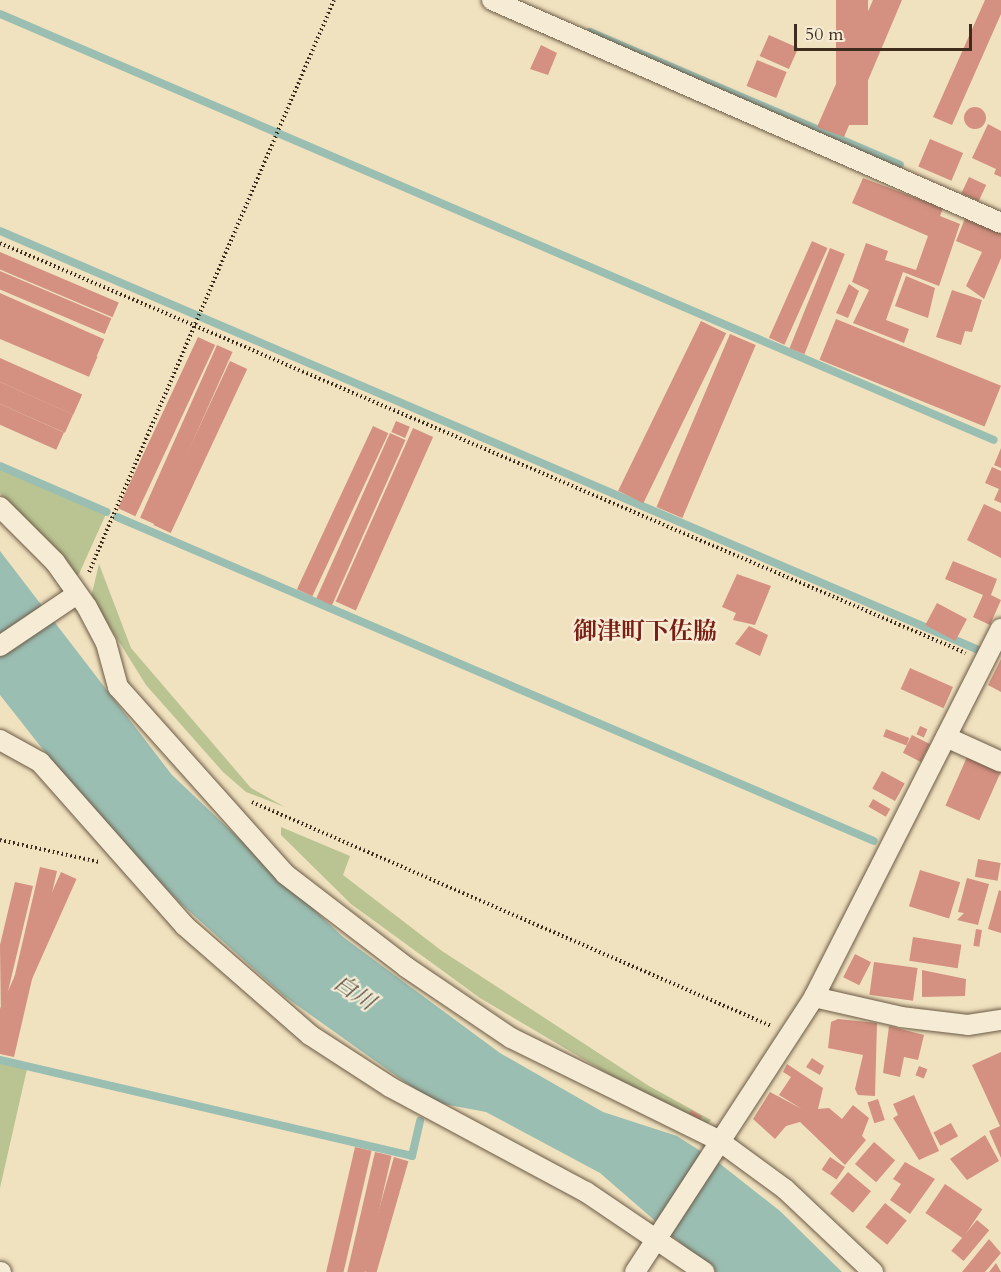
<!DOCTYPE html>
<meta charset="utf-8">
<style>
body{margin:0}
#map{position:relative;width:1001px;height:1272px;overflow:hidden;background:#f1e2bf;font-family:Cardo,"Noto Serif JP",serif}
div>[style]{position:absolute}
.green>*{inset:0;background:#bac392}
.water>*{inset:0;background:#9bbeb2}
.stream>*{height:8px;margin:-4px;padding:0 4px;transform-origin:4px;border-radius:4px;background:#9bbeb2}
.building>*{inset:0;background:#d49081;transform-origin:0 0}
.round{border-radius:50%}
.path>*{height:4px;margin-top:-2px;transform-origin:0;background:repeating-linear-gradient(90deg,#3e2c1e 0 1.5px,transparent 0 4.5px)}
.roads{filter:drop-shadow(0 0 2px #6b5a46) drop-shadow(0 0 2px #6b5a46)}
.street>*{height:20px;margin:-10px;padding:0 10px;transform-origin:10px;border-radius:10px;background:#f6ecd5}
span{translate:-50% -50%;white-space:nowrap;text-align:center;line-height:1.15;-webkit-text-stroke:4.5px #f6ecd5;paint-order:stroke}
.water-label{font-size:22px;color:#555043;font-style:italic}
.quarter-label{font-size:24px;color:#7a1f14;font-weight:700}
.scale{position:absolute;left:794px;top:24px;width:178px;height:27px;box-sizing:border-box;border:3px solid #3e2c1e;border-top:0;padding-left:8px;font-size:18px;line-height:21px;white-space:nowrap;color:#3e2c1e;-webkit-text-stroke:4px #f6ecd5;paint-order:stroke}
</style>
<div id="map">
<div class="green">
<div style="clip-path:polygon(0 468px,106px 514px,79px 574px,75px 576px,9px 505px,0 493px)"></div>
<div style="clip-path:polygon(99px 564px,131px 648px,251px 788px,285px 807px,246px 792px,223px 772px,146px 685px,91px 597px)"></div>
<div style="clip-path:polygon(281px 827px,350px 856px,343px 875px,442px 951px,649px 1086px,711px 1120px,706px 1126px,681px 1117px,480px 998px,351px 904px,281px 835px)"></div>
<div style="clip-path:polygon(0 1063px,27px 1069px,0 1188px)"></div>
</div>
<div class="water">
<div style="clip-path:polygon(0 551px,172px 775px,343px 937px,500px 1053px,603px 1112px,677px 1136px,719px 1163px,780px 1211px,842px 1272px,714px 1272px,600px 1173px,486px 1112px,433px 1102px,284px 996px,180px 903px,93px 813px,0 695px)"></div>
</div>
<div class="stream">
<div style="left:0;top:14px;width:1081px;rotate:23.2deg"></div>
<div style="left:590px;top:32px;width:337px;rotate:23.2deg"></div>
<div style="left:0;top:231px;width:1062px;rotate:23.18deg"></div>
<div style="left:0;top:466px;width:116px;rotate:23.3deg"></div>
<div style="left:117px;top:517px;width:823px;rotate:23.17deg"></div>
<div style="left:0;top:1060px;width:423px;rotate:13.1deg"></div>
<div style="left:412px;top:1156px;width:36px;rotate:-77deg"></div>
</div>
<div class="building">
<div style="left:836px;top:0;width:32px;height:125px"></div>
<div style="clip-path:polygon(873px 0,902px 0,844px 137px,817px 127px)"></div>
<div style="clip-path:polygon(985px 0,1001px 0,1001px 14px,952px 125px,933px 117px)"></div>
<div style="left:769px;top:35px;width:32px;height:23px;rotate:24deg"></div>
<div style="clip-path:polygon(541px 45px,557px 53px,548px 75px,530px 69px)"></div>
<div style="left:757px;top:60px;width:32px;height:28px;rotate:22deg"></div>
<div class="round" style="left:964px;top:107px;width:22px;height:22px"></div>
<div style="clip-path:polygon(988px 124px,1001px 131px,1001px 177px,994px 174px,996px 169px,972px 158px)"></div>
<div style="left:930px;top:139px;width:36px;height:30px;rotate:23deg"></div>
<div style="left:969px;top:177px;width:19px;height:18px;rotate:25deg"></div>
<div style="clip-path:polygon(863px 178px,943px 208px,940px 216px,960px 224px,939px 286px,903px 272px,886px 320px,909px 329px,904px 343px,853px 323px,869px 290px,852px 282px,866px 243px,888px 251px,885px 260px,916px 270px,928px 236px,852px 203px)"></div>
<div style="clip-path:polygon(966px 216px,1001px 231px,1001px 258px,984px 299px,966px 286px,982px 252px,956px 241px)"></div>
<div style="left:812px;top:241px;width:17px;height:106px;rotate:24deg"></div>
<div style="left:830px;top:248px;width:16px;height:108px;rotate:22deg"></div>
<div style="left:0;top:252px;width:129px;height:16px;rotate:23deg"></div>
<div style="left:0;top:271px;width:121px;height:17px;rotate:23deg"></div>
<div style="clip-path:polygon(906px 276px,935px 288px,928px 318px,895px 306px)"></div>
<div style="clip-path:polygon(849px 284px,859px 291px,848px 318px,836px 313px)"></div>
<div style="clip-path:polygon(952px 290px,982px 300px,972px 332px,965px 331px,961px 345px,936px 337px)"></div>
<div style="left:0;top:293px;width:114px;height:21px;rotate:24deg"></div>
<div style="left:0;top:315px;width:106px;height:22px;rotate:23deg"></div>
<div style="left:836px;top:319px;width:178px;height:44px;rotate:22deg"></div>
<div style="left:701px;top:321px;width:28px;height:189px;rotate:26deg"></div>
<div style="left:730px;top:334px;width:28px;height:188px;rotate:23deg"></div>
<div style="left:198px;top:337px;width:19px;height:189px;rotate:25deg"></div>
<div style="left:217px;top:345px;width:17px;height:189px;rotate:24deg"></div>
<div style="left:0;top:358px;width:90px;height:22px;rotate:24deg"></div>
<div style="left:230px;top:361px;width:19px;height:181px;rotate:25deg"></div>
<div style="left:0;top:382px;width:80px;height:20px;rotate:24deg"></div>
<div style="left:0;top:404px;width:70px;height:19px;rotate:24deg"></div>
<div style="left:396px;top:421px;width:15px;height:12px;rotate:23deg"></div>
<div style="left:373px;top:426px;width:17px;height:180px;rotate:25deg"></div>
<div style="left:413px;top:428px;width:22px;height:190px;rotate:24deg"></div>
<div style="left:390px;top:433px;width:17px;height:181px;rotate:24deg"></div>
<div style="clip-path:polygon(1001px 448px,1001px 468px,994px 465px)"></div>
<div style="clip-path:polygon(992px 467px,1001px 471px,1001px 503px,994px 500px,999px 489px,985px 483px)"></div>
<div style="clip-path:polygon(984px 504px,1001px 512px,1001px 558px,967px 540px)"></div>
<div style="clip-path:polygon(953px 561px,997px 579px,991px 595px,1001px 600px,990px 625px,973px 617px,983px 595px,945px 579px)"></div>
<div style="clip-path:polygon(737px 574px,771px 586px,755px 625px,733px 620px,736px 613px,722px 607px)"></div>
<div style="left:937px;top:603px;width:34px;height:25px;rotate:28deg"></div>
<div style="clip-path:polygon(749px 626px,768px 635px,760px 656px,735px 644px)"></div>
<div style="clip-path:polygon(1001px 659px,1001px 692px,988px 685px)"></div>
<div style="left:910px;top:668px;width:47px;height:23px;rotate:24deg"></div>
<div style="left:920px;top:726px;width:8px;height:9px;rotate:23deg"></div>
<div style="left:886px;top:729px;width:25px;height:8px;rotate:21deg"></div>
<div style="left:912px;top:735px;width:20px;height:20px;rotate:27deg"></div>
<div style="left:967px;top:757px;width:37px;height:53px;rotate:24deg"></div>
<div style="left:882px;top:771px;width:26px;height:20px;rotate:29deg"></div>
<div style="left:873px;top:799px;width:20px;height:9px;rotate:30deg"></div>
<div style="left:978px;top:859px;width:23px;height:18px;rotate:10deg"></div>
<div style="clip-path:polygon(40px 867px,57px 871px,14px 1057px,0 1054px,0 1039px)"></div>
<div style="left:920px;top:870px;width:42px;height:38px;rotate:17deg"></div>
<div style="left:61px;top:872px;width:17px;height:192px;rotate:24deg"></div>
<div style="clip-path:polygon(967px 878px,989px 884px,978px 925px,957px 920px,964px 913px,958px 912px)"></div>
<div style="clip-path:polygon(15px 882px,33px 886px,1px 1021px,0 945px)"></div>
<div style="clip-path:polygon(999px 890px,1001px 891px,1001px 933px,988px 929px)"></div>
<div style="left:976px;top:929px;width:6px;height:17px;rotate:9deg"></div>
<div style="left:913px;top:937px;width:49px;height:24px;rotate:9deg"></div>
<div style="left:855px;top:954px;width:18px;height:26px;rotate:27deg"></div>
<div style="left:874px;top:962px;width:44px;height:33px;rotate:8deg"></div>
<div style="clip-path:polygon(922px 970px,966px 979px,965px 996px,922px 997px)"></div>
<div style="clip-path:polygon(838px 1019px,877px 1023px,875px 1096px,858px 1095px,855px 1089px,863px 1055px,828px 1048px,831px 1022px)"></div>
<div style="clip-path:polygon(889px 1026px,924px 1035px,918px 1060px,904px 1057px,900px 1077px,883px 1073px)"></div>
<div style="clip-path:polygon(1001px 1052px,1001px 1158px,989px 1131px,1000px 1126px,972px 1065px)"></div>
<div style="clip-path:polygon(812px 1058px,824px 1066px,820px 1075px,806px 1067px)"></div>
<div style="clip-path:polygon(787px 1064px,823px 1088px,818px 1109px,829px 1108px,842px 1119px,853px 1105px,869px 1118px,862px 1136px,866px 1140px,845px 1165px,800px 1122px,786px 1126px,775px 1139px,753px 1119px,770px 1092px,802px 1109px,779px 1095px,791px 1077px,783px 1072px)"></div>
<div style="left:919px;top:1066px;width:9px;height:10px;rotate:21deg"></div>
<div style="clip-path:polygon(914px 1095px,939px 1151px,919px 1160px,893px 1118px,898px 1115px,893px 1104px)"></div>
<div style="left:878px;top:1099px;width:22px;height:11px;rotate:72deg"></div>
<div style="clip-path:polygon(691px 1110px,702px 1116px,698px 1125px,687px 1118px)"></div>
<div style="left:951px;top:1123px;width:15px;height:20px;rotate:62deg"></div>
<div style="clip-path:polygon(985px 1135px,999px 1161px,967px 1180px,950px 1159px)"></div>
<div style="left:874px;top:1142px;width:28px;height:29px;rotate:41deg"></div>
<div style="left:355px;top:1147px;width:17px;height:129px;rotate:13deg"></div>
<div style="left:375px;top:1152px;width:17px;height:123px;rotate:13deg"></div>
<div style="left:394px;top:1157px;width:15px;height:118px;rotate:16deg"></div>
<div style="left:830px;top:1157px;width:18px;height:15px;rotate:34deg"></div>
<div style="clip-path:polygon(905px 1162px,935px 1179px,910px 1214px,890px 1200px,901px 1184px,893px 1179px)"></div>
<div style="left:848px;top:1172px;width:30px;height:28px;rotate:40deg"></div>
<div style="left:945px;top:1184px;width:45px;height:35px;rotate:34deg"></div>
<div style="left:885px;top:1203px;width:28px;height:31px;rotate:39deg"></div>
<div style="left:977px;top:1220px;width:16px;height:40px;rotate:40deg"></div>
<div style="clip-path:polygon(989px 1239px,1001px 1253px,985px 1272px,962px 1272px)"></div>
<div style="clip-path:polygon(996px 1263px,1001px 1272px,989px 1272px)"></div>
</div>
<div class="path">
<div style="left:0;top:243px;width:1049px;rotate:23deg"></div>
<div style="left:89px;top:572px;width:622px;rotate:-66.81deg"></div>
<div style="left:252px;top:802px;width:565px;rotate:23.34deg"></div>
<div style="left:0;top:840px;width:101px;rotate:12.5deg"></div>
</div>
<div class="roads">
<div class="street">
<div style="left:492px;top:0;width:556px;rotate:23.66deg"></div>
<div style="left:0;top:507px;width:78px;rotate:45deg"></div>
<div style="left:55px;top:562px;width:55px;rotate:54.6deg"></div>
<div style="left:87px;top:607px;width:41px;rotate:62.2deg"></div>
<div style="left:106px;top:643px;width:46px;rotate:74.7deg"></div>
<div style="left:118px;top:687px;width:251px;rotate:48.2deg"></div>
<div style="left:285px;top:874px;width:153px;rotate:37.5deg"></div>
<div style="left:406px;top:967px;width:127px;rotate:34.1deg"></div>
<div style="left:511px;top:1038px;width:231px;rotate:26.2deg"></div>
<div style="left:718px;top:1140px;width:83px;rotate:36.2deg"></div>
<div style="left:785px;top:1189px;width:121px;rotate:43.3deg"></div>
<div style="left:0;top:646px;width:93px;rotate:-34deg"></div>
<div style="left:946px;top:737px;width:60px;rotate:24.4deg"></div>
<div style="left:0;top:740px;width:46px;rotate:28.8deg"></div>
<div style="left:40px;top:762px;width:219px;rotate:48.5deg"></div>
<div style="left:185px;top:926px;width:166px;rotate:41.1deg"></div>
<div style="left:310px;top:1035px;width:95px;rotate:33deg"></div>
<div style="left:390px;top:1087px;width:222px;rotate:28.2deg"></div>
<div style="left:586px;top:1192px;width:143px;rotate:34.1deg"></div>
<div style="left:814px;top:997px;width:89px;rotate:12.9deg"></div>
<div style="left:901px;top:1017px;width:67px;rotate:6.8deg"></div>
<div style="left:968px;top:1025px;width:33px;rotate:-9deg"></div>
<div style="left:0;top:1272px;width:1px"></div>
<div style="left:635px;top:1272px;width:328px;rotate:-56.9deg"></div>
<div style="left:814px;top:997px;width:413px;rotate:-63.1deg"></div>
</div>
</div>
<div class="water-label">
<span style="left:354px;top:993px;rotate:34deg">白川</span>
</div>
<div class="quarter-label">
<span style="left:645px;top:632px">御津町下佐脇</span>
</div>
<div class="scale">50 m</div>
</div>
